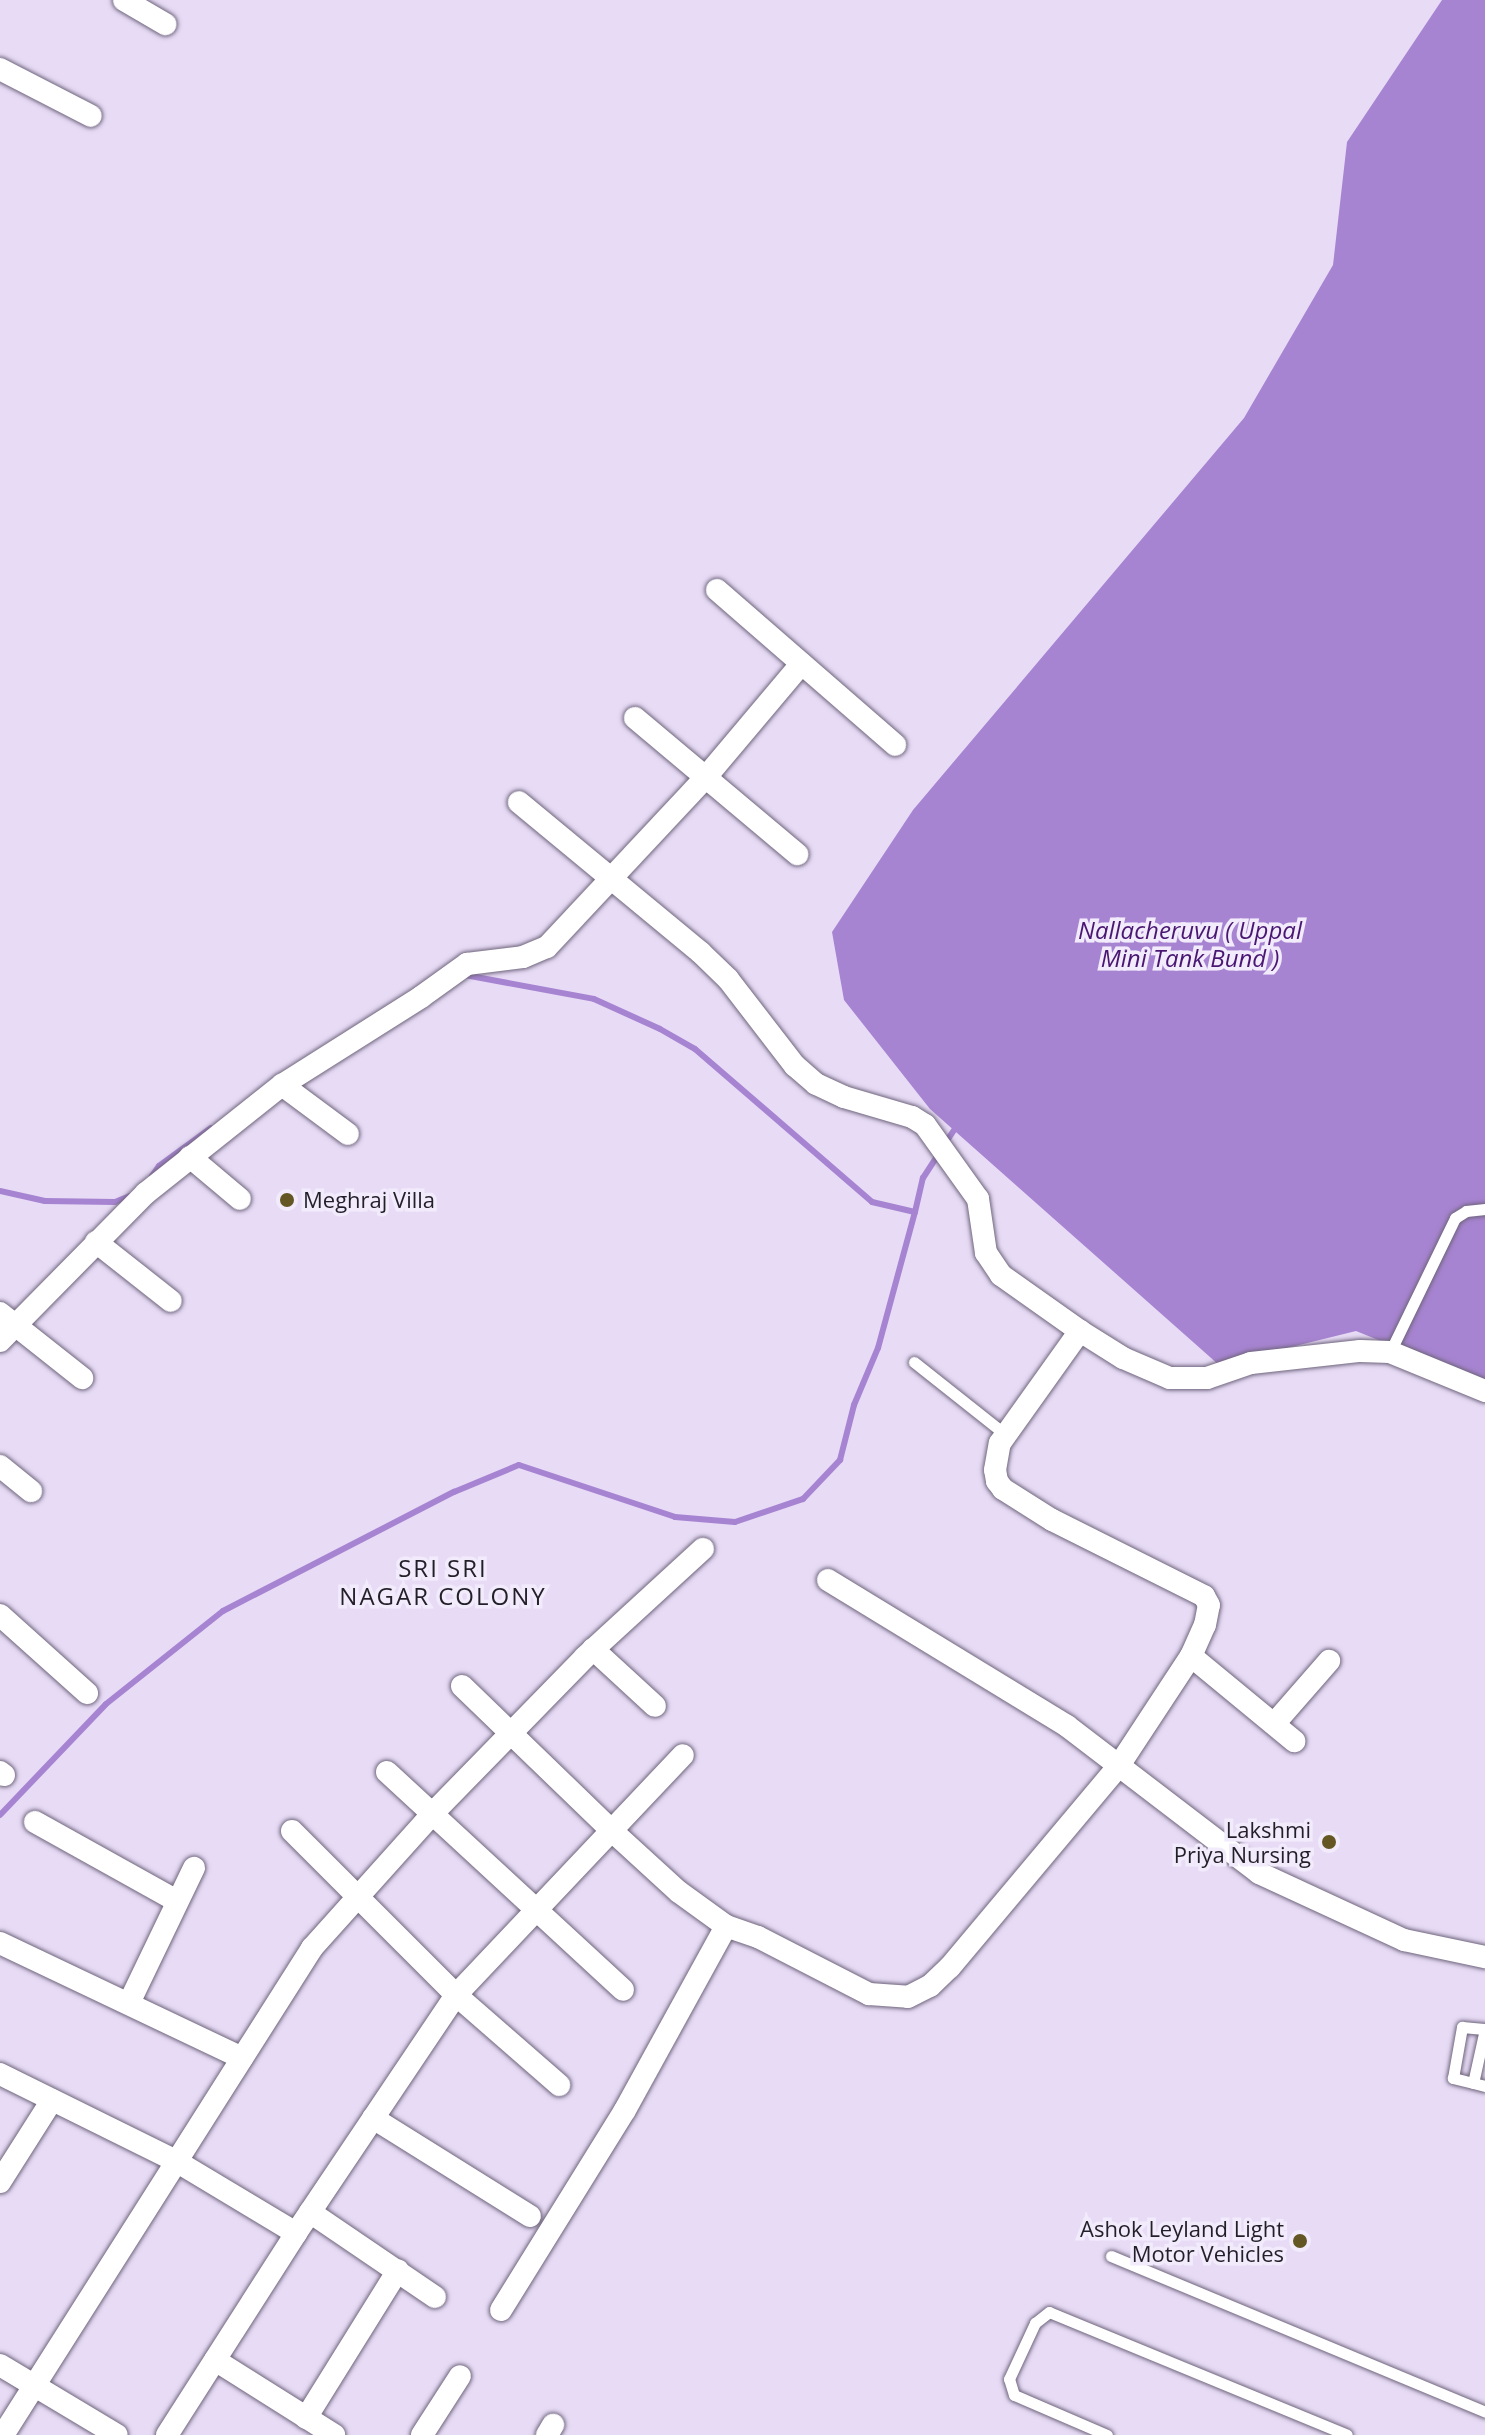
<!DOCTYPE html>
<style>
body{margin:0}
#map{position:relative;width:1485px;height:2435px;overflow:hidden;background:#e7dbf6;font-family:"Open Sans",sans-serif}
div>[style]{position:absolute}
.water>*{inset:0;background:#a784d1}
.stream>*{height:6px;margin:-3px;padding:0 3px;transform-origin:3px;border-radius:3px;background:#a784d1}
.roads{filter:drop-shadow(0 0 2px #6f657c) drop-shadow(0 0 2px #6f657c)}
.lane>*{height:11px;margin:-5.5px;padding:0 5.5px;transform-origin:5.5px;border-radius:5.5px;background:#fff}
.street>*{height:22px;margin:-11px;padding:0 11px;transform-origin:11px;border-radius:11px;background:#fff}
.dots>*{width:22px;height:22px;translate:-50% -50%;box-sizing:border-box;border:4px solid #f2ebfb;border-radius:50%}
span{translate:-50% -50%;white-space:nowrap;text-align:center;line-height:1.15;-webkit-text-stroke:7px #f2ebfb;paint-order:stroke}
.poi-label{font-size:22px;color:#231f29}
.left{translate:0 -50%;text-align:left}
.right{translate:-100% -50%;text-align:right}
.water-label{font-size:24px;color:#491672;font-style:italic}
.neighbourhood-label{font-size:24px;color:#231f29;letter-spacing:2px}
</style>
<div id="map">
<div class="water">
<div style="clip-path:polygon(1442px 0,1485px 0,1485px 1402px,1450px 1369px,1356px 1331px,1219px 1365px,930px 1109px,844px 1000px,832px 932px,913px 810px,1244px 418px,1333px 265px,1347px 142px)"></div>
</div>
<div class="stream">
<div style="left:465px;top:975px;width:131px;rotate:10.5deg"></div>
<div style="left:594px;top:999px;width:72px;rotate:24.4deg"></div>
<div style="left:660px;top:1029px;width:40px;rotate:29.7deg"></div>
<div style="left:695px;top:1049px;width:234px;rotate:40.8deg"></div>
<div style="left:872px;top:1202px;width:44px;rotate:13.1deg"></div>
<div style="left:915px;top:1212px;width:35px;rotate:-77deg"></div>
<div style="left:923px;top:1178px;width:31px;rotate:-57deg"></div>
<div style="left:946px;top:1142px;width:14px;rotate:-56deg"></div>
<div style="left:152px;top:1176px;width:12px;rotate:-55deg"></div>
<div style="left:159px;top:1166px;width:64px;rotate:-36.2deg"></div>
<div style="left:0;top:1191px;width:46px;rotate:12.5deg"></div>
<div style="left:45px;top:1201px;width:70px;rotate:0.8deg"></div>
<div style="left:115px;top:1202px;width:16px;rotate:-22deg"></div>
<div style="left:0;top:1815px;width:153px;rotate:-46.3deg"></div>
<div style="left:106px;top:1704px;width:149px;rotate:-38.5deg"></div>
<div style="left:223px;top:1611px;width:260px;rotate:-27.3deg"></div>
<div style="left:454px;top:1492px;width:70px;rotate:-22.6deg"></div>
<div style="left:519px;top:1465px;width:164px;rotate:18.4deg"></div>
<div style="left:675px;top:1517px;width:60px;rotate:4.8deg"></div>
<div style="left:735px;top:1522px;width:72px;rotate:-18.7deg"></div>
<div style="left:803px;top:1499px;width:54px;rotate:-46.5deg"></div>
<div style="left:840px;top:1460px;width:57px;rotate:-75.7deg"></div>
<div style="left:854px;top:1405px;width:62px;rotate:-67.2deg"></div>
<div style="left:878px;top:1348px;width:141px;rotate:-74.8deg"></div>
</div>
<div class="roads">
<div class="lane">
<div style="left:1390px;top:1352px;width:149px;rotate:-64.1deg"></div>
<div style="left:1455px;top:1218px;width:13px;rotate:-32deg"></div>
<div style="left:1466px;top:1211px;width:19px;rotate:-6deg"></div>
<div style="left:914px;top:1362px;width:117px;rotate:38.4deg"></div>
<div style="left:1485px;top:2029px;width:55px;rotate:102.5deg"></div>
<div style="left:1473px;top:2083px;width:12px;rotate:14deg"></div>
<div style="left:1473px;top:2083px;width:21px;rotate:-166deg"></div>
<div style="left:1453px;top:2078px;width:52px;rotate:-80deg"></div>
<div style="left:1462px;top:2027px;width:22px;rotate:5deg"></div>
<div style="left:1111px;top:2256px;width:405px;rotate:22.6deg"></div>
<div style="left:1107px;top:2435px;width:101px;rotate:-156.7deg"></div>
<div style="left:1014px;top:2395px;width:17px;rotate:-107deg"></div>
<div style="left:1009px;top:2379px;width:62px;rotate:-65.1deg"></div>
<div style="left:1035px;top:2323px;width:18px;rotate:-38deg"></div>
<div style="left:1049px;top:2312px;width:322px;rotate:22.4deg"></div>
</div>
<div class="street">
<div style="left:124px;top:0;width:48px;rotate:30.3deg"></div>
<div style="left:0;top:69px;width:102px;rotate:27.3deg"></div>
<div style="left:717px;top:590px;width:236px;rotate:41deg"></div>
<div style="left:635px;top:718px;width:212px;rotate:40deg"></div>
<div style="left:282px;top:1085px;width:82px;rotate:36.6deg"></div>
<div style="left:190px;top:1157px;width:65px;rotate:40deg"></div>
<div style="left:96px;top:1242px;width:95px;rotate:38.2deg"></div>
<div style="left:0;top:1313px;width:105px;rotate:38.4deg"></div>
<div style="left:1080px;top:1331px;width:51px;rotate:32.1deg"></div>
<div style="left:1123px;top:1358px;width:51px;rotate:23.1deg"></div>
<div style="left:1170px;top:1378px;width:37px"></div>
<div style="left:1207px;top:1378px;width:46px;rotate:-18.8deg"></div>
<div style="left:1251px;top:1363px;width:110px;rotate:-6.3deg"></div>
<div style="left:1360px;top:1351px;width:30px;rotate:2deg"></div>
<div style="left:1390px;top:1352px;width:103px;rotate:22.3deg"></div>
<div style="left:0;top:1341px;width:208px;rotate:-45.4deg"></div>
<div style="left:146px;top:1193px;width:174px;rotate:-38.5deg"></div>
<div style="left:282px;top:1085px;width:165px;rotate:-32.3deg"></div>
<div style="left:421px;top:997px;width:57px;rotate:-35.7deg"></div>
<div style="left:467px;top:964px;width:56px;rotate:-7.1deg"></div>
<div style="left:523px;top:957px;width:26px;rotate:-23deg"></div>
<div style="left:547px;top:947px;width:233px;rotate:-46.9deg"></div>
<div style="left:706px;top:777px;width:148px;rotate:-49.9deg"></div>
<div style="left:0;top:1466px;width:40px;rotate:39deg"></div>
<div style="left:828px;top:1580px;width:280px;rotate:31.4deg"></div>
<div style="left:1067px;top:1726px;width:242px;rotate:37.4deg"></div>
<div style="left:1259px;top:1873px;width:160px;rotate:24.8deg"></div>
<div style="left:1404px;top:1940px;width:83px;rotate:11.9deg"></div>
<div style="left:0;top:1615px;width:117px;rotate:41.9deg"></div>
<div style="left:593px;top:1649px;width:84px;rotate:42.6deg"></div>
<div style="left:1191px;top:1656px;width:134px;rotate:39.5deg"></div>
<div style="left:462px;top:1686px;width:207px;rotate:44deg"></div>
<div style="left:611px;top:1830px;width:92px;rotate:42.4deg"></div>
<div style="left:679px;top:1892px;width:58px;rotate:35.9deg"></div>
<div style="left:726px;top:1926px;width:34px;rotate:19deg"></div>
<div style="left:758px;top:1937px;width:125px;rotate:27.2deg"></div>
<div style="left:869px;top:1994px;width:39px;rotate:4deg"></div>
<div style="left:908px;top:1997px;width:25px;rotate:-27deg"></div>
<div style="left:930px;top:1986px;width:28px;rotate:-44deg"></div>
<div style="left:950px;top:1967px;width:261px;rotate:-50deg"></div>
<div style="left:1118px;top:1767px;width:133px;rotate:-56.7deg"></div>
<div style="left:1191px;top:1656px;width:34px;rotate:-66deg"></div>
<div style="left:1205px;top:1625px;width:20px;rotate:-79deg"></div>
<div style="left:1209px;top:1605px;width:10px;rotate:-119deg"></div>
<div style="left:1204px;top:1596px;width:170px;rotate:-153.4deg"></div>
<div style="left:1052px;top:1520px;width:58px;rotate:-147.7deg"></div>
<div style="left:1003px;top:1489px;width:10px;rotate:-127deg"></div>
<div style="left:997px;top:1481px;width:11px;rotate:-100deg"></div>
<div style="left:995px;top:1470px;width:27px;rotate:-80deg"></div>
<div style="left:1000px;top:1443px;width:138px;rotate:-54.5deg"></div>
<div style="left:1080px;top:1331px;width:97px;rotate:-144.7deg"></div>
<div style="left:1001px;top:1275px;width:27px;rotate:-124deg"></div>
<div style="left:986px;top:1253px;width:55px;rotate:-98.4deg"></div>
<div style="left:978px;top:1199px;width:91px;rotate:-125.6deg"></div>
<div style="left:925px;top:1125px;width:15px;rotate:-148deg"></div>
<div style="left:912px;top:1117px;width:71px;rotate:-163.6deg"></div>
<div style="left:844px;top:1097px;width:31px;rotate:-155deg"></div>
<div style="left:816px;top:1084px;width:28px;rotate:-139deg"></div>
<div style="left:795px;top:1066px;width:110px;rotate:-127.6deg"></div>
<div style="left:728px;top:979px;width:39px;rotate:-136deg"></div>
<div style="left:700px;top:952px;width:235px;rotate:-140.4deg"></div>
<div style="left:1274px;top:1724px;width:84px;rotate:-48.9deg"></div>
<div style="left:0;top:1772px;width:5px;rotate:37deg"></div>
<div style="left:387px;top:1772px;width:321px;rotate:42.7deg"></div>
<div style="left:35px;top:1822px;width:162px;rotate:29.1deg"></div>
<div style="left:292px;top:1831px;width:232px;rotate:45deg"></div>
<div style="left:456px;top:1995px;width:137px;rotate:41.1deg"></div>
<div style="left:0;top:1943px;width:268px;rotate:25.4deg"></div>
<div style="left:129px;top:2003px;width:150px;rotate:-64.3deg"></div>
<div style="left:0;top:2074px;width:196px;rotate:26.3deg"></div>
<div style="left:176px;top:2161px;width:140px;rotate:31deg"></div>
<div style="left:373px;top:2118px;width:185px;rotate:32deg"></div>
<div style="left:0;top:2182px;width:97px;rotate:-57.6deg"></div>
<div style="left:310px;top:2212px;width:151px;rotate:34.2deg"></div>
<div style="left:501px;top:2310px;width:235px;rotate:-58.2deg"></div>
<div style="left:625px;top:2110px;width:210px;rotate:-61.2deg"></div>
<div style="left:215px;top:2360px;width:141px;rotate:32.2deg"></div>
<div style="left:0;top:2365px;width:136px;rotate:30.9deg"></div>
<div style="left:306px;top:2418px;width:174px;rotate:-58.1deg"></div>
<div style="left:3px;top:2435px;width:577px;rotate:-57.6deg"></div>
<div style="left:312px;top:1948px;width:181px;rotate:-48.1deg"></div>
<div style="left:433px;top:1813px;width:218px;rotate:-45.7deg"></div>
<div style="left:585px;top:1657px;width:160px;rotate:-42.5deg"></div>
<div style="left:167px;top:2435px;width:240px;rotate:-57.4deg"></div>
<div style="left:296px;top:2233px;width:287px;rotate:-56.1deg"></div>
<div style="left:456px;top:1995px;width:330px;rotate:-46.6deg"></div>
<div style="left:422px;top:2435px;width:70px;rotate:-57.2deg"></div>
<div style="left:547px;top:2435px;width:12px;rotate:-59deg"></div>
</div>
</div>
<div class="dots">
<div style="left:287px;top:1200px;background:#655724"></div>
<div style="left:1329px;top:1842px;background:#655724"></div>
<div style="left:1300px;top:2241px;background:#655724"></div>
</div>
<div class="poi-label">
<span class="left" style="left:303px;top:1200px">Meghraj Villa</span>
<span class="right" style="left:1311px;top:1842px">Lakshmi<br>Priya Nursing</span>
<span class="right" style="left:1284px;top:2241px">Ashok Leyland Light<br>Motor Vehicles</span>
</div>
<div class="water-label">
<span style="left:1190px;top:944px">Nallacheruvu ( Uppal<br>Mini Tank Bund )</span>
</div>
<div class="neighbourhood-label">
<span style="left:443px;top:1582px">SRI SRI<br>NAGAR COLONY</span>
</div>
</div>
